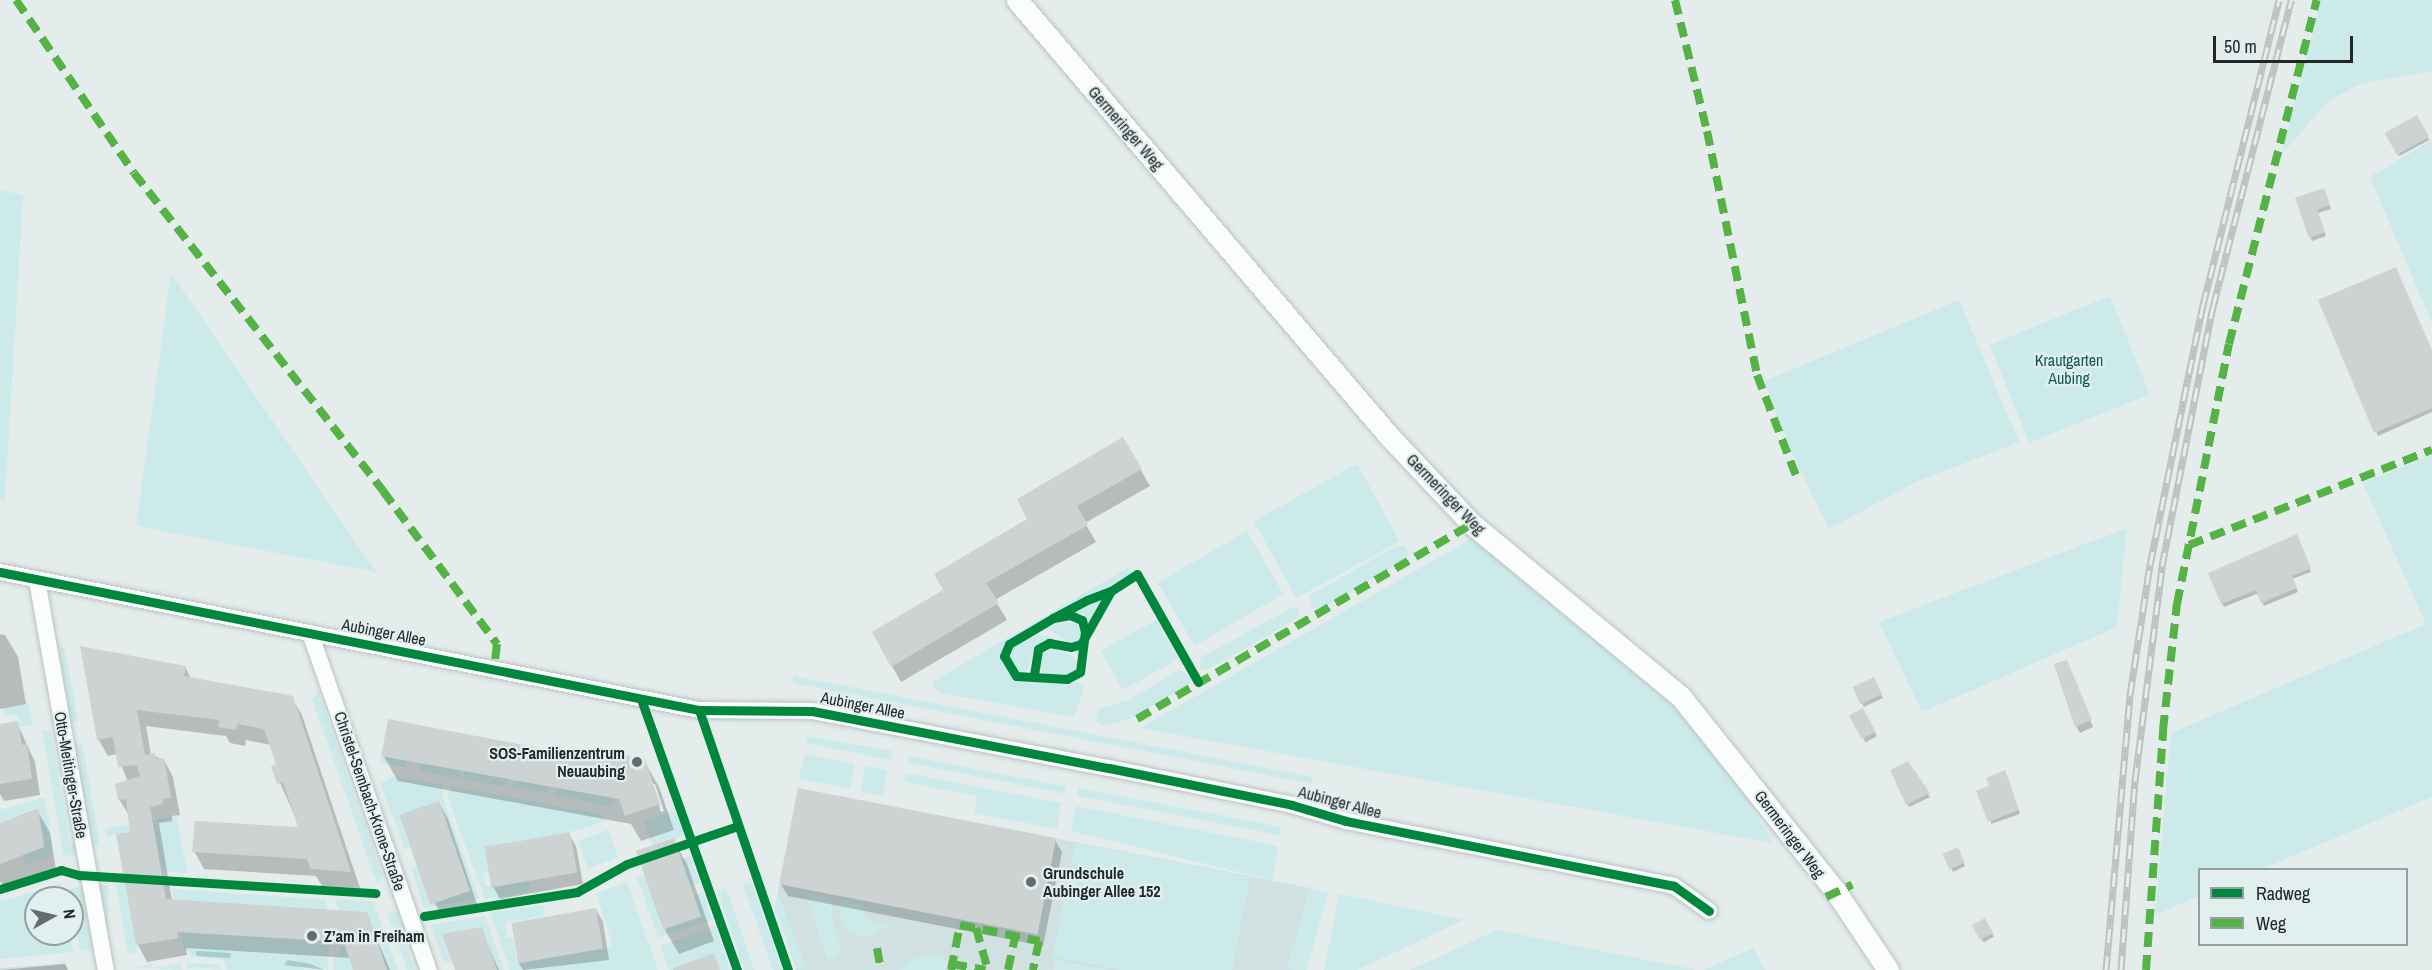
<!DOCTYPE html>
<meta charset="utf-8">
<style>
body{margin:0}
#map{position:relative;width:2432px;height:970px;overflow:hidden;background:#e4ecec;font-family:"Archivo Narrow",sans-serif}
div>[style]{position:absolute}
.built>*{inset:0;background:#d1e1e1}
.green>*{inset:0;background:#cdeaea;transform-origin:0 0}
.water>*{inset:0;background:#a7cccc}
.shadow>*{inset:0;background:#0003;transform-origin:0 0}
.stream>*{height:5px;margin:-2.5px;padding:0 2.5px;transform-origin:2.5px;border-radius:2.5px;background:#a7cccc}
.building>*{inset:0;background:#cdd3d3;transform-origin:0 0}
.roads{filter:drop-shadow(0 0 2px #bbc2c2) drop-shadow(0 0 2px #bbc2c2)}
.minor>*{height:16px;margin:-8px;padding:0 8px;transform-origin:8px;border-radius:8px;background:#fbfcfc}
.tertiary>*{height:21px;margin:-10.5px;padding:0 10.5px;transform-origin:10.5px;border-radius:10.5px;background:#fbfcfc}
.rail>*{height:7px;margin-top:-3.5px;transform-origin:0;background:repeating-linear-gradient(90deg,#e1efef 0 14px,#bfc1c1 0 28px);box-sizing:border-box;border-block:2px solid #bfc1c1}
.quiet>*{height:8px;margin-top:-4px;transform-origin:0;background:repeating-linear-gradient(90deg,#55b245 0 15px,transparent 0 23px)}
.cycleway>*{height:9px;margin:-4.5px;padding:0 4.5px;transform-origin:4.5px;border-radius:4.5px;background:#00873e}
.dots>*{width:16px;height:16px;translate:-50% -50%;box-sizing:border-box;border:3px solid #e1efef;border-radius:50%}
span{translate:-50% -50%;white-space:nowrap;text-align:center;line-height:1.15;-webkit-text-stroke:4.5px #e1efef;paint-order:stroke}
.street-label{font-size:16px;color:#222727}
.park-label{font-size:16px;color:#115758}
.poi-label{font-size:16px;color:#222727;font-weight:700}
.right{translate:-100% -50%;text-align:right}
.left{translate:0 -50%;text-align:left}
.legend{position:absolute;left:2198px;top:868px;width:210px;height:78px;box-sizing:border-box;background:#e1efef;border:2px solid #959f9f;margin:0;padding:8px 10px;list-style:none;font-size:18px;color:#222727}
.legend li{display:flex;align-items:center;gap:12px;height:30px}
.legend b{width:30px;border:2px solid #959f9f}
.north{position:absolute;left:24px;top:886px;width:60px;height:60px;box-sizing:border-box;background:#e1efef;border:2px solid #959f9f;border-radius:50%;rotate:82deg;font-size:16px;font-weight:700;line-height:24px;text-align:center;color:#222727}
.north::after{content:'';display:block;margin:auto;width:21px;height:27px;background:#666c6c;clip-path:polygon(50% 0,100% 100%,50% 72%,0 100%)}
.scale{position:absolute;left:2213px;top:36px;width:140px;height:27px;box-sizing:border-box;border:3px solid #222727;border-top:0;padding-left:8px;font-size:18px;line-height:21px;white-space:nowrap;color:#222727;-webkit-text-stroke:4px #e1efef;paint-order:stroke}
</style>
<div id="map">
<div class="built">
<div style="clip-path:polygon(798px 788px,1310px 888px,1294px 970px,797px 970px,775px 908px)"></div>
<div style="clip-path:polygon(66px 963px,67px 970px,0 970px,0 968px)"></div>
</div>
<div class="green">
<div style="clip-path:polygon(2321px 0,2432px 0,2432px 71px,2360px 84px,2328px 101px,2282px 154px)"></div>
<div style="clip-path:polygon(2432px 140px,2432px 323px,2370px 177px)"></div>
<div style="clip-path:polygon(0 189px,23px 196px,5px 500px,0 499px)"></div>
<div style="clip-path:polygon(171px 273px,376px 572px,136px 526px)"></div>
<div style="left:2110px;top:296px;width:106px;height:130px;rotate:68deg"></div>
<div style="clip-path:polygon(1959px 300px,2019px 442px,1916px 482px,1829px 529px,1793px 455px,1764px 381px)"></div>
<div style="clip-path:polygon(2432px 455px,2432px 797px,2262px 869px,2200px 870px,2199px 896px,2155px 915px,2171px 733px,2426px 624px,2363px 483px)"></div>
<div style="left:1357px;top:464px;width:88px;height:118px;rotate:61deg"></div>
<div style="clip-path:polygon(2127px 528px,2117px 627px,1922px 712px,1879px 622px)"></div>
<div style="left:1247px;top:531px;width:73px;height:103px;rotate:60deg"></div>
<div style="clip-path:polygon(1473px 538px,1694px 723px,1728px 768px,1773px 843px,1140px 728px)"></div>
<div style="clip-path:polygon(1405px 546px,1409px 552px,1406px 559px,1321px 609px,1312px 608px,1310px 595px,1395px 547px)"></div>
<div style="clip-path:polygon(1129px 567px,1133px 574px,1003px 647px,1002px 662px,1013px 680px,1079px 683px,1084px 688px,1074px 717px,940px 693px,932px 687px,933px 682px,944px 675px)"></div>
<div style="clip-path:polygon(1105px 599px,1091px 628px,1082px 613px,1073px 613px)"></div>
<div style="clip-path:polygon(1295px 606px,1300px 613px,1293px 621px,1209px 669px,1201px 669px,1200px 658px)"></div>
<div style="left:1156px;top:620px;width:45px;height:63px;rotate:61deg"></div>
<div style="clip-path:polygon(1061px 621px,1081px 625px,1081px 640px,1069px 643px,1048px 629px)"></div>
<div style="clip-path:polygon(1036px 635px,1048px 636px,1051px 641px,1035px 647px,1026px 674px,1016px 671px,1009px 656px,1012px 649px)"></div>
<div style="clip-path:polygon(59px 645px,65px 649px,78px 721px,70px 723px)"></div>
<div style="clip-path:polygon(1056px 649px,1074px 657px,1078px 665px,1071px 677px,1060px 678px,1042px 672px,1039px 666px,1043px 651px)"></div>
<div style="clip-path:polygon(1180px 669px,1191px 679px,1189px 684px,1134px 717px,1104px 726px,1096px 722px,1098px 709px,1127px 701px)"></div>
<div style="left:794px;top:676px;width:529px;height:7px;rotate:11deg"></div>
<div style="clip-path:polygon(319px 693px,381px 872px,386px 872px,377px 884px,312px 699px)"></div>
<div style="clip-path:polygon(29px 703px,33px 725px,20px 727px,17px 715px,5px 715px,4px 707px)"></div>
<div style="clip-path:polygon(50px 729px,70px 844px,75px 843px,77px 853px,64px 856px,42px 731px)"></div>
<div style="clip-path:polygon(807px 736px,892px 751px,891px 760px,805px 743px)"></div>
<div style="left:82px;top:742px;width:105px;height:8px;rotate:80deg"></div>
<div style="clip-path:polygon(520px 752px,522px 781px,550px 787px,548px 794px,513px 787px)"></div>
<div style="left:804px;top:754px;width:52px;height:25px;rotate:11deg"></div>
<div style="left:381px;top:756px;width:27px;height:7px;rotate:10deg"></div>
<div style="left:909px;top:756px;width:160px;height:7px;rotate:11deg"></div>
<div style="clip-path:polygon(505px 760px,511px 761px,506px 787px,463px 779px,465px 771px,501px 778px)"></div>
<div style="left:421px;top:763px;width:41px;height:8px;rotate:11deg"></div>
<div style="left:865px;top:766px;width:23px;height:26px;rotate:10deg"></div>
<div style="clip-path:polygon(906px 773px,1061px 803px,1057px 829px,974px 813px,977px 796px,904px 782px)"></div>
<div style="clip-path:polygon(395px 776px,443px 785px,442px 795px,479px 899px,424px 908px,411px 868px,418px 865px,470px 890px,440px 801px,400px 816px,411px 847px,405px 849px,380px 783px)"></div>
<div style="clip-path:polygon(450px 786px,604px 815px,606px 821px,570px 832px,484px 847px,488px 871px,483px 872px,485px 886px,529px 880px,530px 892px,485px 899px,448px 797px)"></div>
<div style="clip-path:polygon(555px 787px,614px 798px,611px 807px,553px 795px)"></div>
<div style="left:1079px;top:788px;width:206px;height:8px;rotate:11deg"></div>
<div style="clip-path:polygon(45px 797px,54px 855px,25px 865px,24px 854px,46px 847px,38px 807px,0 822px,0 810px)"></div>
<div style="clip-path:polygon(1076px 806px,1278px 846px,1272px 880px,1071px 831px)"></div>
<div style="left:675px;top:810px;width:27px;height:33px;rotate:70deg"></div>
<div style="clip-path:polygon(177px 816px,187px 873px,162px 871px,154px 828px,106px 836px,105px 828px)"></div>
<div style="left:608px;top:830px;width:29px;height:32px;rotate:70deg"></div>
<div style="clip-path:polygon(1075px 843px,1250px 877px,1232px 970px,1122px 970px,1053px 957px)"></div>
<div style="left:691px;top:856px;width:28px;height:10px;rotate:72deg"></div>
<div style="clip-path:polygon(645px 876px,664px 930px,701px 917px,694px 895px,703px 892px,712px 920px,658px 938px,637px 878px)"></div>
<div style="clip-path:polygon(627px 882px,658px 970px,510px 970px,490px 913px,544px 905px,545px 916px,505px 923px,507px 938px,513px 937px,517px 962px,613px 946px,596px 893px)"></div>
<div style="clip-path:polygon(751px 882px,782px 969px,780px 970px,773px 970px,743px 885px)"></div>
<div style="clip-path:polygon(61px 883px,63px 898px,36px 898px,36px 934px,70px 934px,73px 952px,0 959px,0 902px)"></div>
<div style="left:125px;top:884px;width:69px;height:9px;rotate:80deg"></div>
<div style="left:99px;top:885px;width:9px;height:71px"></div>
<div style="clip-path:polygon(85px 886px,96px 945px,93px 949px,80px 951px,70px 889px)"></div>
<div style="left:726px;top:888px;width:87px;height:9px;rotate:71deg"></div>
<div style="left:1310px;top:888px;width:19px;height:84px;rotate:16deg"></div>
<div style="left:173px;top:889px;width:154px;height:11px;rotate:4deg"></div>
<div style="clip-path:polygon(804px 893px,832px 898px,832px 917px,841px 947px,836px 957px,828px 959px)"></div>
<div style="clip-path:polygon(1339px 894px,1464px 920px,1357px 970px,1324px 970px)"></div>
<div style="clip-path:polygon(778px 895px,806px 967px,798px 970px,775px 908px)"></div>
<div style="clip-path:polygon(335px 899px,373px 901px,383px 929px,373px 932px,367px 912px,338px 910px)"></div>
<div style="clip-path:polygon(839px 899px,861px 904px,866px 918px,877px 924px,894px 922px,872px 936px,851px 934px,842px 925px)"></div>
<div style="clip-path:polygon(387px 912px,401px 913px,406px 928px,401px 931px,415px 970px,407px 970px)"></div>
<div style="clip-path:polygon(485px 916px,504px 970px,497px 970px,482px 927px,442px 934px,452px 961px,444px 963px,430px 925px)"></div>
<div style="clip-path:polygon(715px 926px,730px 970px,720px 970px,714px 953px,677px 966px,677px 970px,669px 970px,660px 946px)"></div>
<div style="clip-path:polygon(1497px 930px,1697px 970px,1410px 970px)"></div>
<div style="clip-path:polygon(181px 932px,330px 941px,328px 970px,301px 964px,285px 964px,310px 970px,227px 970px,224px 960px,190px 956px,189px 950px,184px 950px)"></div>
<div style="clip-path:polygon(378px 943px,388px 943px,398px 970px,387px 970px)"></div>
<div style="clip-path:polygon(343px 944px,345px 947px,353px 970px,333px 970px,334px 958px)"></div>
<div style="clip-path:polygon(1753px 948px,1765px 970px,1704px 970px)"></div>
<div style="clip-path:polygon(934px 953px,946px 960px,948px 970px,899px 970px,909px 961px)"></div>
<div style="clip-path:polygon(1055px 960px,1109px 970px,1053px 970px)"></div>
<div style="clip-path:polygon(181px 963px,182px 970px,131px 967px,152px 964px,153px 968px)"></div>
<div style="clip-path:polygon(186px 963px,219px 964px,221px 970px,196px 967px,187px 970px)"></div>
</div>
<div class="water">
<div style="clip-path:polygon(288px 960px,311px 964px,324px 970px,284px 965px)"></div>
</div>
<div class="shadow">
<div style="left:2417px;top:117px;width:26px;height:34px;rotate:62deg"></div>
<div style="clip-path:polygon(2326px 194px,2331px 209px,2318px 213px,2326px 236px,2312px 241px,2297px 199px)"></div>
<div style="clip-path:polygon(2320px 301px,2432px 353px,2432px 412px,2378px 436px)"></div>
<div style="clip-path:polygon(1123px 439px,1150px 486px,1085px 523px,1096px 542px,995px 600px,1007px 620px,901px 682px,892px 666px,945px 591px)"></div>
<div style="clip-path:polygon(2298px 539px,2311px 572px,2292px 579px,2298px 592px,2264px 606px,2259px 593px,2224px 607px,2222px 603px)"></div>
<div style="clip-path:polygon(0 634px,5px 635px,18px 657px,26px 704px,0 709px)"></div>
<div style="clip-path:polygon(2068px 666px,2093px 727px,2080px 733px,2076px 726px)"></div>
<div style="clip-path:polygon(185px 667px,191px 679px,292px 698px,302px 715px,360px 888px,322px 886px,316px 876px,204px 869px,194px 851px,300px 828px,273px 767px,278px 765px,271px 745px,246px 740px,245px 746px,230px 743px,226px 736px,146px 726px,151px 755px,164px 760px,173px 777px,180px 815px,172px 816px,172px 821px,159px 823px,172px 901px,366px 913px,390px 970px,355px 970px,351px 958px,186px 948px,187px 955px,147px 962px,138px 945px,118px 835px,132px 833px,130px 817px,119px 799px,128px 782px,117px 754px,108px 756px,98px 739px)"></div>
<div style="left:1874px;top:679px;width:21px;height:21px;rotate:65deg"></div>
<div style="left:1862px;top:710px;width:30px;height:13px;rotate:60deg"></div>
<div style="clip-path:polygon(17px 723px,35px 762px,40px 795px,4px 801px,0 794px,0 726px)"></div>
<div style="clip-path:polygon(evenodd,383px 755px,644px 761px,659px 787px,674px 830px,641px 841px,631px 824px,398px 781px,383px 755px,652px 784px,655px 784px,664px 811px,661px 812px,652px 784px)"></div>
<div style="clip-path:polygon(1907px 763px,1930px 797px,1909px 807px,1907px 804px)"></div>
<div style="clip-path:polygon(2007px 776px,2020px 814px,1991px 824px,1991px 787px)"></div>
<div style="clip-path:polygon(439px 802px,448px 819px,478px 907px,440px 913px,431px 896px)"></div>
<div style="clip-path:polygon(37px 810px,50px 833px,56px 870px,5px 889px,0 881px,0 823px)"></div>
<div style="clip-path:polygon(569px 834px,576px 846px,583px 884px,500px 899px,493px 886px)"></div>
<div style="clip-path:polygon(673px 840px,687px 864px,714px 941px,679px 954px,665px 930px,638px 852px)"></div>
<div style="clip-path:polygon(1055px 840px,1062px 852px,1043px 946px,788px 896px,781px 884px)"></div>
<div style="clip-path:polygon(1959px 852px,1965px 866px,1953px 872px,1945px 855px)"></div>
<div style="clip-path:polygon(596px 909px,603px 922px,609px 960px,523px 970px,518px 962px)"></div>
<div style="left:1985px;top:920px;width:19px;height:12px;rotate:62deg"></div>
<div style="clip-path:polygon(481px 929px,499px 970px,457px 970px)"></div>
<div style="clip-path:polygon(65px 964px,68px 970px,0 970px)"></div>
</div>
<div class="stream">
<div style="left:198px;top:953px;width:30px;rotate:4deg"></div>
</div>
<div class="building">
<div style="left:2417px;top:115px;width:25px;height:37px;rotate:61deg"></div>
<div style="clip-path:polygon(2324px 188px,2330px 205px,2317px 210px,2325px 232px,2309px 238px,2295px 198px)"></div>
<div style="clip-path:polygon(2396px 267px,2432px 350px,2432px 408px,2374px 433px,2318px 300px)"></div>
<div style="clip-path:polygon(1123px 437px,1142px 469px,1077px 506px,1088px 525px,986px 583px,999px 603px,891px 667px,872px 632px,943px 590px,934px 574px,1027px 519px,1017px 499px)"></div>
<div style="clip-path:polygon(2297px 534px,2311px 568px,2292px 576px,2297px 588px,2261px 603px,2256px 590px,2221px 604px,2208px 573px)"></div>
<div style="clip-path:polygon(80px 646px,186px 666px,184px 676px,293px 696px,351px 872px,311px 869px,307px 859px,192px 852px,195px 821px,298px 827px,283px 782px,277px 784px,271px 766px,276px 764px,264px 729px,237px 724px,236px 730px,218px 727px,219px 720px,137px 710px,145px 755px,155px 753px,156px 759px,164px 758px,171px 798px,163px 799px,163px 804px,150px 807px,166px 899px,367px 912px,387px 970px,353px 970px,344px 942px,177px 932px,178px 938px,136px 945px,116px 834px,130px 832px,126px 799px,118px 800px,115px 784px,140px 776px,137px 765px,118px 767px,113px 737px,97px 740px)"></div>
<div style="clip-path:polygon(2067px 660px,2092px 720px,2075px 727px,2054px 664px)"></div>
<div style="left:1874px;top:677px;width:19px;height:24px;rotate:65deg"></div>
<div style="left:1863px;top:708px;width:27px;height:16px;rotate:62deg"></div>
<div style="clip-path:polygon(388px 719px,586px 757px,588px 748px,645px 759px,660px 804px,625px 816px,619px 799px,381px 756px)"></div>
<div style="clip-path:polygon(18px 721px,22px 745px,27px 744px,32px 779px,0 784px,0 724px)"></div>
<div style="clip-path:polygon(1908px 761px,1930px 793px,1906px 805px,1890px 770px)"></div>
<div style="clip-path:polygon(2005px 770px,2019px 810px,1988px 822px,1976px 791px,1989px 786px,1986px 778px)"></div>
<div style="left:798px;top:788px;width:263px;height:98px;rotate:11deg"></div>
<div style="left:439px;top:801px;width:95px;height:42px;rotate:71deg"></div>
<div style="clip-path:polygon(38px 808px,44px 847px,0 864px,0 823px)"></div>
<div style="left:570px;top:832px;width:41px;height:87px;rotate:80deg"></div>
<div style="left:674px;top:838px;width:83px;height:40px;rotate:71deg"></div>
<div style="left:1958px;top:847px;width:17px;height:17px;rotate:66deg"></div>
<div style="left:596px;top:908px;width:41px;height:86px;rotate:80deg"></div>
<div style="left:1985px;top:918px;width:17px;height:15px;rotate:62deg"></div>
<div style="clip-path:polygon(482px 927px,497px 970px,455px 970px,442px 934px)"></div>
<div style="clip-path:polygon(714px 953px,720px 970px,673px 970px,673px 968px)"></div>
</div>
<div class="roads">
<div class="minor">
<div style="left:0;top:572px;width:712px;rotate:11.17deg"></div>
<div style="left:699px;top:710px;width:113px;rotate:0.5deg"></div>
<div style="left:812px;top:711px;width:302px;rotate:10.9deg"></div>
<div style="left:1109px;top:768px;width:187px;rotate:11.4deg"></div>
<div style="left:1292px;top:805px;width:56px;rotate:16.5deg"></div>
<div style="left:1346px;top:821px;width:334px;rotate:11.2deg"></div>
<div style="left:1674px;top:886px;width:43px;rotate:35.5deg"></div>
<div style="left:37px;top:580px;width:396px;rotate:80deg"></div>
<div style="left:310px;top:633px;width:357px;rotate:70.6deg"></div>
</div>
<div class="tertiary">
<div style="left:1017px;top:0;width:573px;rotate:49.53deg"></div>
<div style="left:1389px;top:436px;width:121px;rotate:46.7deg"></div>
<div style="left:1472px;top:524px;width:271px;rotate:39.6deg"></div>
<div style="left:1681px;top:697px;width:249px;rotate:51.5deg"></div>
<div style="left:1836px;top:892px;width:94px;rotate:56.3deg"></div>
</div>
</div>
<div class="rail">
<div style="left:2106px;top:970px;width:276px;rotate:-85deg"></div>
<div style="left:2130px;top:695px;width:132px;rotate:-81.3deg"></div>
<div style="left:2150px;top:565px;width:265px;rotate:-78.5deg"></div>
<div style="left:2203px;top:305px;width:314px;rotate:-76deg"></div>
<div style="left:2121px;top:970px;width:190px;rotate:-85.8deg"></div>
<div style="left:2135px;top:781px;width:217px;rotate:-82.8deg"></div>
<div style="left:2162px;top:566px;width:264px;rotate:-78.9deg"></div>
<div style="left:2213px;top:307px;width:317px;rotate:-75.7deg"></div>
</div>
<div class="quiet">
<div style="left:16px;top:0;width:209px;rotate:55.7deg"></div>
<div style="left:134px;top:173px;width:404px;rotate:51.9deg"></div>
<div style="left:383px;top:491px;width:191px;rotate:53.3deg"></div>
<div style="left:497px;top:644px;width:24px;rotate:97deg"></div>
<div style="left:1675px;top:0;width:135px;rotate:76.3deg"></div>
<div style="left:1707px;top:131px;width:249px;rotate:78.4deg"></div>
<div style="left:1757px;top:375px;width:110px;rotate:68.8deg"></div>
<div style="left:2189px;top:545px;width:261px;rotate:-21.4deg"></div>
<div style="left:1137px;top:719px;width:388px;rotate:-30.2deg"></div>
<div style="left:1826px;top:897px;width:29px;rotate:-25deg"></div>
<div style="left:976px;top:928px;width:44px;rotate:74.1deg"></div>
<div style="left:877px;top:948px;width:22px;rotate:80deg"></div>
<div style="left:952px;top:964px;width:34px;rotate:10deg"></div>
<div style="left:951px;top:970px;width:46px;rotate:-78.7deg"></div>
<div style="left:960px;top:925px;width:81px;rotate:11.4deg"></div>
<div style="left:1039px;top:941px;width:30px;rotate:102deg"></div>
<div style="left:1008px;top:970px;width:35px;rotate:-78deg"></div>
<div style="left:2146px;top:970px;width:241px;rotate:-85.9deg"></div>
<div style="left:2163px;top:730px;width:127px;rotate:-83.7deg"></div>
<div style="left:2177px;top:604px;width:265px;rotate:-78.7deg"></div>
<div style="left:2229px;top:344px;width:355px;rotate:-75.7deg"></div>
</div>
<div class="cycleway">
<div style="left:0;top:572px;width:712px;rotate:11.17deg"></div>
<div style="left:699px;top:710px;width:113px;rotate:0.5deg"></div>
<div style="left:812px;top:711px;width:302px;rotate:10.9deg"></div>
<div style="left:1109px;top:768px;width:187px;rotate:11.4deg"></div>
<div style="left:1292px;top:805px;width:56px;rotate:16.5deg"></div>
<div style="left:1346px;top:821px;width:334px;rotate:11.2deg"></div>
<div style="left:1674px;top:886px;width:43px;rotate:35.5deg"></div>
<div style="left:1053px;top:618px;width:17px;rotate:-10deg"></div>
<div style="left:1070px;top:615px;width:13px;rotate:23deg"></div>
<div style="left:1082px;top:620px;width:12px;rotate:76deg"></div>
<div style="left:1085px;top:632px;width:40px;rotate:97.1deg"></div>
<div style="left:1080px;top:672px;width:15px;rotate:152deg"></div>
<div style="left:1067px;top:679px;width:51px;rotate:-176.6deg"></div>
<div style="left:1016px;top:676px;width:23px;rotate:-121deg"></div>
<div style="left:1004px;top:656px;width:13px;rotate:-67deg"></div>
<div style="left:1009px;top:644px;width:51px;rotate:-30.6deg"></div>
<div style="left:1053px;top:618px;width:38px;rotate:-28deg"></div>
<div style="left:1087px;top:600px;width:26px;rotate:-21deg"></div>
<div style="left:1111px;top:591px;width:31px;rotate:-33deg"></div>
<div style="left:1137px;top:574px;width:124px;rotate:60.5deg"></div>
<div style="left:1034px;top:675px;width:26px;rotate:-81deg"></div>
<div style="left:1038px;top:649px;width:13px;rotate:-29deg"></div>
<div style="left:1049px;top:643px;width:22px;rotate:10deg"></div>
<div style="left:1071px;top:647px;width:10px;rotate:-17deg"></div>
<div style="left:1081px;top:644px;width:61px;rotate:-60.5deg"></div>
<div style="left:641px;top:699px;width:288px;rotate:70.5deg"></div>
<div style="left:699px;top:710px;width:275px;rotate:71.1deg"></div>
<div style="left:0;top:889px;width:64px;rotate:-17.3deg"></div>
<div style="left:61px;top:870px;width:19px;rotate:16deg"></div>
<div style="left:79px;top:875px;width:297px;rotate:3.5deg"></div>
<div style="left:424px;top:916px;width:155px;rotate:-8.9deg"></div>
<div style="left:577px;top:892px;width:57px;rotate:-29.2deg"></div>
<div style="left:627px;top:864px;width:117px;rotate:-18.9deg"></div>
</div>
<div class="dots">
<div style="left:637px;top:762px;background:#666c6c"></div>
<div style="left:1031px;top:882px;background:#666c6c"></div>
<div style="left:312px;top:936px;background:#666c6c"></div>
</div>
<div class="street-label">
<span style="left:1126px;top:128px;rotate:49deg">Germeringer Weg</span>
<span style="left:1446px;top:494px;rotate:46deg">Germeringer Weg</span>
<span style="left:384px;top:632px;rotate:11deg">Aubinger Allee</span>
<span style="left:863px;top:705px;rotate:11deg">Aubinger Allee</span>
<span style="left:71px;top:775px;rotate:80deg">Otto-Meitinger-Straße</span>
<span style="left:370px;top:801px;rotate:71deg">Christel-Sembach-Krone-Straße</span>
<span style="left:1340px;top:802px;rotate:15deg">Aubinger Allee</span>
<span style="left:1790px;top:834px;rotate:53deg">Germeringer Weg</span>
</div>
<div class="park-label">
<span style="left:2069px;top:369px">Krautgarten<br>Aubing</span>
</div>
<div class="poi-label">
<span class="right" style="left:625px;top:762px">SOS-Familienzentrum<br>Neuaubing</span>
<span class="left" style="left:1043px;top:882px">Grundschule<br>Aubinger Allee 152</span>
<span class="left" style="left:324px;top:936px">Z’am in Freiham</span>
</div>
<ul class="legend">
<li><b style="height:8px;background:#00873e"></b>Radweg</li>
<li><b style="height:8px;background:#55b245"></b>Weg</li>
</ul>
<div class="north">N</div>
<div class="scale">50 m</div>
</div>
